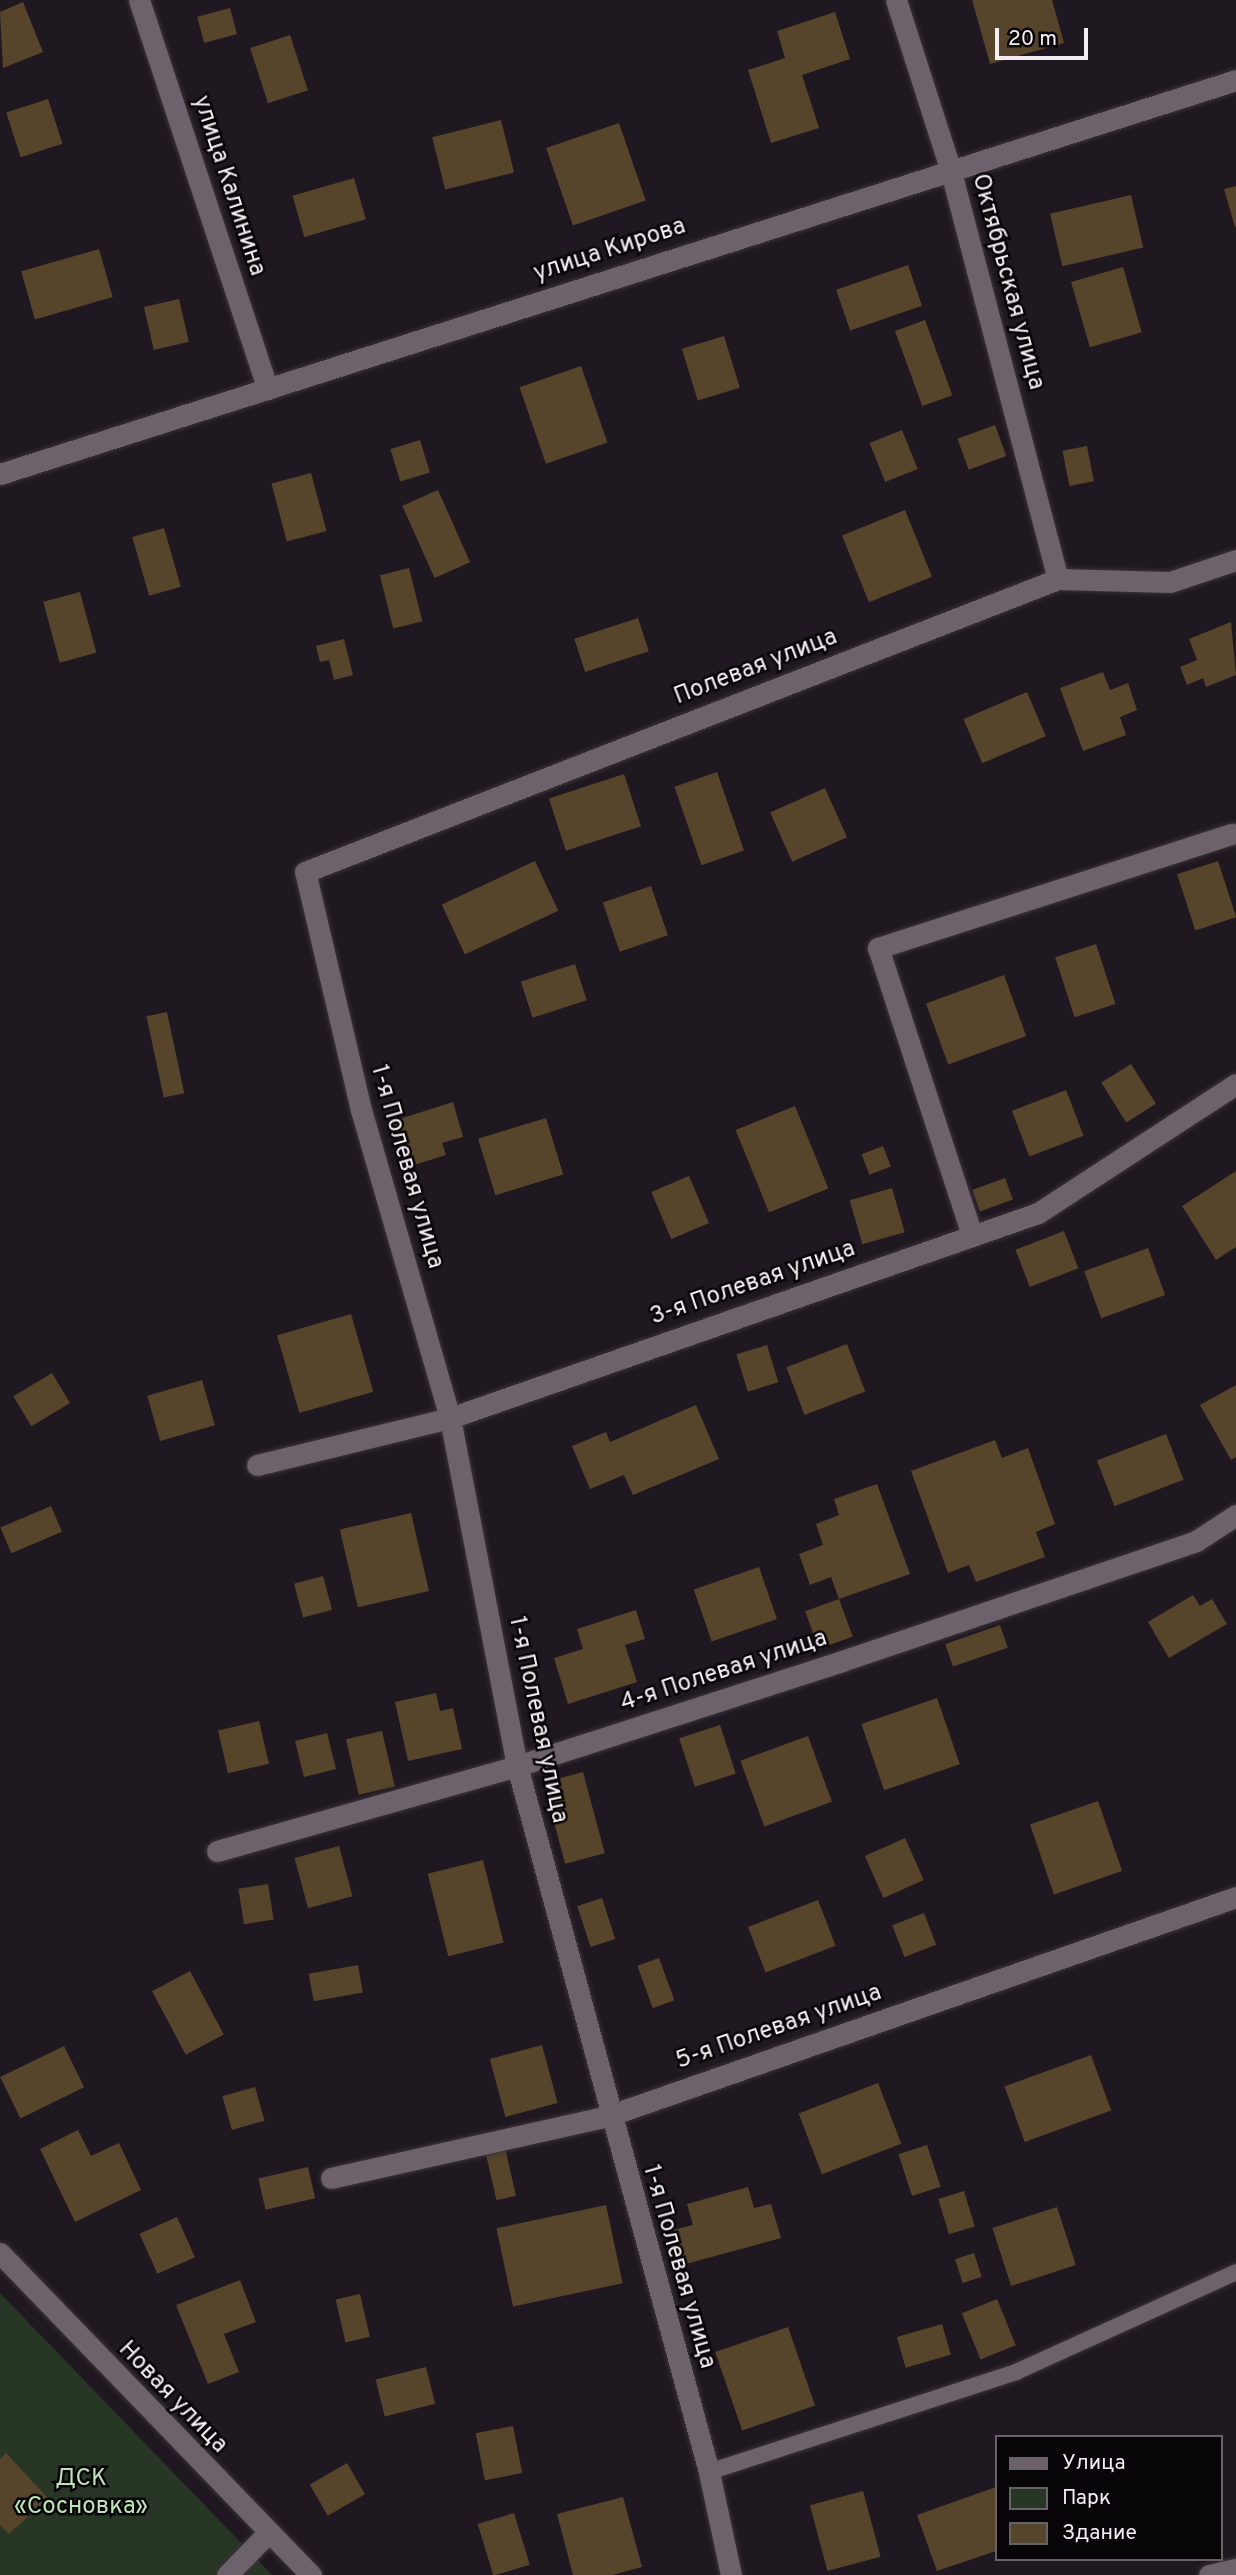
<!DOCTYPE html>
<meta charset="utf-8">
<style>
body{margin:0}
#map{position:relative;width:1236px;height:2575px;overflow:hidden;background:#201820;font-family:Overpass,sans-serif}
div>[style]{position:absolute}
.green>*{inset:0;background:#273625}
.building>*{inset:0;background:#56442b;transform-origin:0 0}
.roads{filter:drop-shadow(0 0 2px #393339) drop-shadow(0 0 2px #393339)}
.lane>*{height:16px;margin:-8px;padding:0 8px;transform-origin:8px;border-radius:8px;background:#6d626c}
.street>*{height:21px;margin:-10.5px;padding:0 10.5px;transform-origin:10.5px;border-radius:10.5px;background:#6d626c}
span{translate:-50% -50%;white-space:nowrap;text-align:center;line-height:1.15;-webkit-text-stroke:5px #080508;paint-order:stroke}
.street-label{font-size:24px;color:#f4eef4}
.park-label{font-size:24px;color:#bbe4b5}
.legend{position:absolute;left:995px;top:2435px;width:228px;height:126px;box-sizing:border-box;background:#080508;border:2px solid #666266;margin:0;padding:9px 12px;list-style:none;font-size:21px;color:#f4eef4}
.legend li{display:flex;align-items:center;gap:14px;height:35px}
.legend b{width:35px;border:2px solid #666266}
.scale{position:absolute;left:995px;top:28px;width:93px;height:32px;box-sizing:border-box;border:4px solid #f4eef4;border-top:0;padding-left:9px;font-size:21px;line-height:24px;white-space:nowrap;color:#f4eef4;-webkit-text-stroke:5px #080508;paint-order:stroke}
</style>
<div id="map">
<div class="green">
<div style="clip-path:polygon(0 2293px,1px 2294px,272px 2575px,0 2575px)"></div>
</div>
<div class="building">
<div style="clip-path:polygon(972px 0,1052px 0,1064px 43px,990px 64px)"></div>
<div style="clip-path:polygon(23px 2px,43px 52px,3px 68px,0 12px)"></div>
<div style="left:230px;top:8px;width:27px;height:34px;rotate:75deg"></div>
<div style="clip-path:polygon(835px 12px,850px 59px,802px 75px,819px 128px,771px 143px,748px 70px,785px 58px,777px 31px)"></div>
<div style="left:290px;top:35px;width:58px;height:42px;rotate:72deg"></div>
<div style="left:48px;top:99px;width:47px;height:44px;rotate:72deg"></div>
<div style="left:501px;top:120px;width:54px;height:71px;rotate:76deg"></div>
<div style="left:619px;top:123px;width:82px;height:77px;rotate:71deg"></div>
<div style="left:354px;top:178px;width:43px;height:64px;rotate:74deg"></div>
<div style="clip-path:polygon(1236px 186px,1236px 227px,1235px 227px,1224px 189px)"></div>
<div style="left:1131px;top:195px;width:54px;height:83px;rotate:77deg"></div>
<div style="left:99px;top:249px;width:50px;height:81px;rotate:74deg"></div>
<div style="left:908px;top:265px;width:43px;height:76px;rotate:71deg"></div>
<div style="left:1123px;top:267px;width:68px;height:54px;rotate:74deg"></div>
<div style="left:179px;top:299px;width:44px;height:36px;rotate:77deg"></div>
<div style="left:925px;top:320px;width:80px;height:32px;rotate:70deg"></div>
<div style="left:724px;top:336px;width:54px;height:44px;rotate:73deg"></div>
<div style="left:581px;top:366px;width:81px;height:65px;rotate:71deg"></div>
<div style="left:995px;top:425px;width:33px;height:40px;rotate:70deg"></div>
<div style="left:902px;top:430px;width:42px;height:35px;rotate:68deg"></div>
<div style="left:420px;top:440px;width:34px;height:31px;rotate:73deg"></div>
<div style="left:1087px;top:446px;width:36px;height:25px;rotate:79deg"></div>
<div style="left:311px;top:473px;width:60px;height:41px;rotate:75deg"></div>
<div style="left:438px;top:490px;width:79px;height:39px;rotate:66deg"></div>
<div style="left:905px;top:510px;width:72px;height:68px;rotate:68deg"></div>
<div style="left:164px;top:528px;width:61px;height:33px;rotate:74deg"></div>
<div style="left:409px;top:568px;width:55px;height:30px;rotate:76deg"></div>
<div style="left:80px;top:592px;width:63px;height:38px;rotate:75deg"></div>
<div style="left:638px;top:618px;width:35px;height:67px;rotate:72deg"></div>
<div style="clip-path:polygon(1231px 622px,1236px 675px,1206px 687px,1203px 678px,1187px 685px,1180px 667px,1197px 660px,1189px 639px)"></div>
<div style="clip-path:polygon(344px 639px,353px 675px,334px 680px,329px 660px,320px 662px,316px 646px)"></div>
<div style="clip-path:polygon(1103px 672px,1110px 690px,1128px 683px,1137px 710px,1120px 717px,1126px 735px,1083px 751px,1060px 688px)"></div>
<div style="left:1027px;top:692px;width:48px;height:69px;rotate:67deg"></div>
<div style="left:717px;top:772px;width:83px;height:45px;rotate:71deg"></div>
<div style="left:624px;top:774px;width:55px;height:79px;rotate:72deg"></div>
<div style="left:825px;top:788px;width:54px;height:60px;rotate:66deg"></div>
<div style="left:535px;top:861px;width:55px;height:103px;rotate:65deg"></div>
<div style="left:1218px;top:861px;width:59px;height:43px;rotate:72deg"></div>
<div style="left:651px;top:886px;width:52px;height:51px;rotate:71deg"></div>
<div style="left:1096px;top:944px;width:63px;height:43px;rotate:72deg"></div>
<div style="left:575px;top:964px;width:38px;height:57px;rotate:72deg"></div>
<div style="left:1004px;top:975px;width:65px;height:83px;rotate:70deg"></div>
<div style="left:167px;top:1012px;width:83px;height:21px;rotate:78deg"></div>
<div style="left:1131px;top:1064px;width:47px;height:35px;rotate:58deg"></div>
<div style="left:1066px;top:1090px;width:49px;height:58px;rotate:69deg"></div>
<div style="clip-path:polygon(453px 1102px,463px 1137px,442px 1143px,446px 1155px,408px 1167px,393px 1121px)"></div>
<div style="left:795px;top:1106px;width:89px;height:64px;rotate:68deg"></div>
<div style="left:546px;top:1118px;width:59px;height:71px;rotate:73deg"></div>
<div style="left:883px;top:1146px;width:22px;height:23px;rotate:69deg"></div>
<div style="clip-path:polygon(1236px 1171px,1236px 1247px,1216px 1260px,1182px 1206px)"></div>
<div style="left:689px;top:1176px;width:51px;height:41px;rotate:67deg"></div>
<div style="left:1005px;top:1178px;width:23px;height:35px;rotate:70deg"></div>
<div style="left:892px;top:1188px;width:46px;height:44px;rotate:74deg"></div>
<div style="left:1064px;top:1231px;width:40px;height:52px;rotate:69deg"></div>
<div style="left:1148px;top:1248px;width:50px;height:68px;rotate:70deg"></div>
<div style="left:351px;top:1314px;width:81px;height:77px;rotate:74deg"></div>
<div style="left:847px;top:1344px;width:51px;height:65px;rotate:69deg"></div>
<div style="left:767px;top:1345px;width:39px;height:32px;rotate:73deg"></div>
<div style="left:52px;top:1373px;width:35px;height:45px;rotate:59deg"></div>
<div style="left:202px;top:1380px;width:47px;height:57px;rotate:74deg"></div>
<div style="clip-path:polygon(1236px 1385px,1236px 1457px,1231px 1460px,1200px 1405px)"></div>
<div style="clip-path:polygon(696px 1405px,719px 1459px,633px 1495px,624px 1475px,590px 1489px,572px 1446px,606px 1432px,610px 1442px)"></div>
<div style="left:1166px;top:1434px;width:49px;height:74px;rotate:69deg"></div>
<div style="clip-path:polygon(995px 1440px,1002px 1458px,1028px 1448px,1055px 1524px,1036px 1532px,1045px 1557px,976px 1582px,969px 1565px,948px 1573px,911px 1471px)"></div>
<div style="clip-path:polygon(877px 1484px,910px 1574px,839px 1599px,831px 1577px,810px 1585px,799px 1554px,823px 1545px,816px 1524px,839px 1515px,834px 1499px)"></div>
<div style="left:51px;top:1506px;width:28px;height:55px;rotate:67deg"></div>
<div style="left:411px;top:1513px;width:80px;height:73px;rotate:77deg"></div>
<div style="left:759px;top:1567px;width:55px;height:69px;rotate:71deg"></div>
<div style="left:323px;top:1576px;width:35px;height:30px;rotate:75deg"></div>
<div style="clip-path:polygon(1193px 1595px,1200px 1606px,1212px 1599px,1227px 1624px,1169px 1658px,1148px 1622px)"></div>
<div style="left:839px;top:1599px;width:40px;height:36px;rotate:70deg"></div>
<div style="clip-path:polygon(636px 1610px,645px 1639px,625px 1645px,637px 1682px,568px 1704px,554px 1658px,583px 1649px,577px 1629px)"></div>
<div style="left:1000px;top:1625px;width:24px;height:58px;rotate:71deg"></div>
<div style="clip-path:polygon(436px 1693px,440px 1711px,453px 1708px,462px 1749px,408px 1761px,395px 1702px)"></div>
<div style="left:937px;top:1698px;width:70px;height:80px;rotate:71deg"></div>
<div style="left:259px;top:1721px;width:44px;height:42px;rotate:77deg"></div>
<div style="left:720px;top:1725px;width:51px;height:43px;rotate:72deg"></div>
<div style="left:382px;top:1731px;width:57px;height:37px;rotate:77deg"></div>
<div style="left:327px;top:1733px;width:37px;height:33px;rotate:76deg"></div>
<div style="left:808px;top:1736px;width:70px;height:72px;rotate:70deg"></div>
<div style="left:583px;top:1772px;width:84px;height:41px;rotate:75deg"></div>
<div style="left:1098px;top:1801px;width:74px;height:72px;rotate:71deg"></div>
<div style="left:905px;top:1838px;width:46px;height:44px;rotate:66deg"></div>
<div style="left:339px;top:1846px;width:52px;height:46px;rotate:75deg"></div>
<div style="left:483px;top:1860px;width:85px;height:57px;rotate:76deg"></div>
<div style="left:268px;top:1884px;width:36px;height:30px;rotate:81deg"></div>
<div style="left:602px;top:1898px;width:43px;height:26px;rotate:72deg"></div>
<div style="left:818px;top:1900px;width:49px;height:75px;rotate:69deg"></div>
<div style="left:924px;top:1913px;width:34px;height:34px;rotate:69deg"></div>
<div style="left:659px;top:1958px;width:45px;height:23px;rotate:70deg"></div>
<div style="left:358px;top:1965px;width:28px;height:50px;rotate:80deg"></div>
<div style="left:190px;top:1971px;width:72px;height:43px;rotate:62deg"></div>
<div style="left:542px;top:2045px;width:60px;height:54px;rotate:75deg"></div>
<div style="left:64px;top:2046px;width:46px;height:71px;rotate:64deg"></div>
<div style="left:1091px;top:2055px;width:59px;height:92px;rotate:70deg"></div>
<div style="left:878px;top:2083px;width:65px;height:85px;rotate:69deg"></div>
<div style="left:255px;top:2087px;width:35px;height:34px;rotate:74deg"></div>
<div style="clip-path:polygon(78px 2130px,91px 2156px,119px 2143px,141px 2190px,75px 2222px,40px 2149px)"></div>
<div style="left:927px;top:2145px;width:44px;height:30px;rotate:72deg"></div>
<div style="left:505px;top:2148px;width:49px;height:20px;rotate:77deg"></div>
<div style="left:308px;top:2167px;width:32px;height:51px;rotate:77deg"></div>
<div style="clip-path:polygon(748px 2187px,754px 2208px,771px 2204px,781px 2238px,682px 2265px,673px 2230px,693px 2225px,687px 2204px)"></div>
<div style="left:964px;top:2191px;width:37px;height:27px;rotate:73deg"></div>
<div style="left:606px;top:2205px;width:80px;height:112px;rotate:78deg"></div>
<div style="left:1057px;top:2207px;width:61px;height:68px;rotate:72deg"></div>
<div style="left:177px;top:2217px;width:44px;height:41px;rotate:66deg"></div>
<div style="left:974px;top:2253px;width:25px;height:20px;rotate:72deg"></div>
<div style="clip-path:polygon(240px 2280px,256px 2322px,224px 2334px,239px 2372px,208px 2384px,176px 2305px)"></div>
<div style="left:360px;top:2294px;width:44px;height:25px;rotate:77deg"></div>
<div style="left:997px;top:2299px;width:50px;height:38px;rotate:68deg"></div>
<div style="left:942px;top:2324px;width:32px;height:47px;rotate:74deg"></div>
<div style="left:788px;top:2327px;width:83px;height:77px;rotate:71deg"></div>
<div style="left:426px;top:2367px;width:38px;height:52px;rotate:76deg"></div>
<div style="left:513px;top:2426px;width:48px;height:38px;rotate:79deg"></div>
<div style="clip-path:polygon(6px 2453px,48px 2498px,9px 2534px,0 2525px,0 2459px)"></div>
<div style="left:347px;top:2463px;width:36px;height:43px;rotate:60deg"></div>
<div style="clip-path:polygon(996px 2487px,996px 2551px,937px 2571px,917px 2515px)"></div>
<div style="left:863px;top:2491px;width:68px;height:55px;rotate:75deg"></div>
<div style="clip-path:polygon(623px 2497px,642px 2567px,612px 2575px,573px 2575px,557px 2514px)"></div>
<div style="left:514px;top:2513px;width:54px;height:38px;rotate:73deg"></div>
</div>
<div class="roads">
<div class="lane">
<div style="left:709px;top:2472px;width:323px;rotate:-18deg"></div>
<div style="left:1016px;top:2372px;width:242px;rotate:-24.4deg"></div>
</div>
<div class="street">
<div style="left:139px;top:0;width:410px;rotate:71.7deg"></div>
<div style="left:896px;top:0;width:176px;rotate:72.2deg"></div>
<div style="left:950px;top:168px;width:425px;rotate:75.3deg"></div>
<div style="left:0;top:474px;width:1297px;rotate:-17.68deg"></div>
<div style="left:972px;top:1235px;width:302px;rotate:-108.1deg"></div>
<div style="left:878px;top:948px;width:372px;rotate:-17.9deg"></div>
<div style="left:257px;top:1465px;width:199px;rotate:-13.7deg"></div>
<div style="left:450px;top:1418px;width:623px;rotate:-19.22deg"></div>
<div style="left:1038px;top:1213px;width:236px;rotate:-33.1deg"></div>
<div style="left:217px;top:1851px;width:312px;rotate:-15.8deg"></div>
<div style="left:517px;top:1766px;width:342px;rotate:-17.9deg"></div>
<div style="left:842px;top:1661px;width:374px;rotate:-18.7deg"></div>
<div style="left:1196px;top:1541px;width:48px;rotate:-33deg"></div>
<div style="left:331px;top:2178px;width:284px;rotate:-12.6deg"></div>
<div style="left:608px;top:2116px;width:665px;rotate:-19.22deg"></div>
<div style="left:0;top:2253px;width:448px;rotate:46deg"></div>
<div style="left:227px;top:2575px;width:57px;rotate:-45.7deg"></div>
<div style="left:731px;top:2575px;width:105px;rotate:-102.1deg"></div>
<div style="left:709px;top:2472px;width:732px;rotate:-105.21deg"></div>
<div style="left:517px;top:1766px;width:354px;rotate:-100.9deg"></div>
<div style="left:450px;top:1418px;width:321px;rotate:-106.1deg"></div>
<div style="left:361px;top:1110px;width:244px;rotate:-103.2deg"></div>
<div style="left:305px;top:872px;width:808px;rotate:-21.26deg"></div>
<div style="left:1058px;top:579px;width:112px;rotate:1.5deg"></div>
<div style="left:1170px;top:582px;width:70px;rotate:-18.4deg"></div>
<div style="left:1209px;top:2575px;width:28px;rotate:-13deg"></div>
</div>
</div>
<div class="street-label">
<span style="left:228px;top:186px;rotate:72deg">улица Калинина</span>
<span style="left:610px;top:251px;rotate:-18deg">улица Кирова</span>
<span style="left:1007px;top:282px;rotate:75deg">Октябрьская улица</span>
<span style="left:756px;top:668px;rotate:-21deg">Полевая улица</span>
<span style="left:406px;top:1167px;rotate:74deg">1-я Полевая улица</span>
<span style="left:753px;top:1284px;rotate:-19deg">3-я Полевая улица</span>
<span style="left:724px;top:1672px;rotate:-18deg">4-я Полевая улица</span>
<span style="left:537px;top:1720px;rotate:78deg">1-я Полевая улица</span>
<span style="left:779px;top:2028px;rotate:-19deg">5-я Полевая улица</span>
<span style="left:678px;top:2267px;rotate:74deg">1-я Полевая улица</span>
<span style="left:172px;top:2398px;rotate:46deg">Новая улица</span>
</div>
<div class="park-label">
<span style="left:81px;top:2494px">ДСК<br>«Сосновка»</span>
</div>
<ul class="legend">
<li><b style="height:9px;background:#6d626c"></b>Улица</li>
<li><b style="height:19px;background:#273625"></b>Парк</li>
<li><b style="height:19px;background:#56442b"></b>Здание</li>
</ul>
<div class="scale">20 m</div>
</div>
